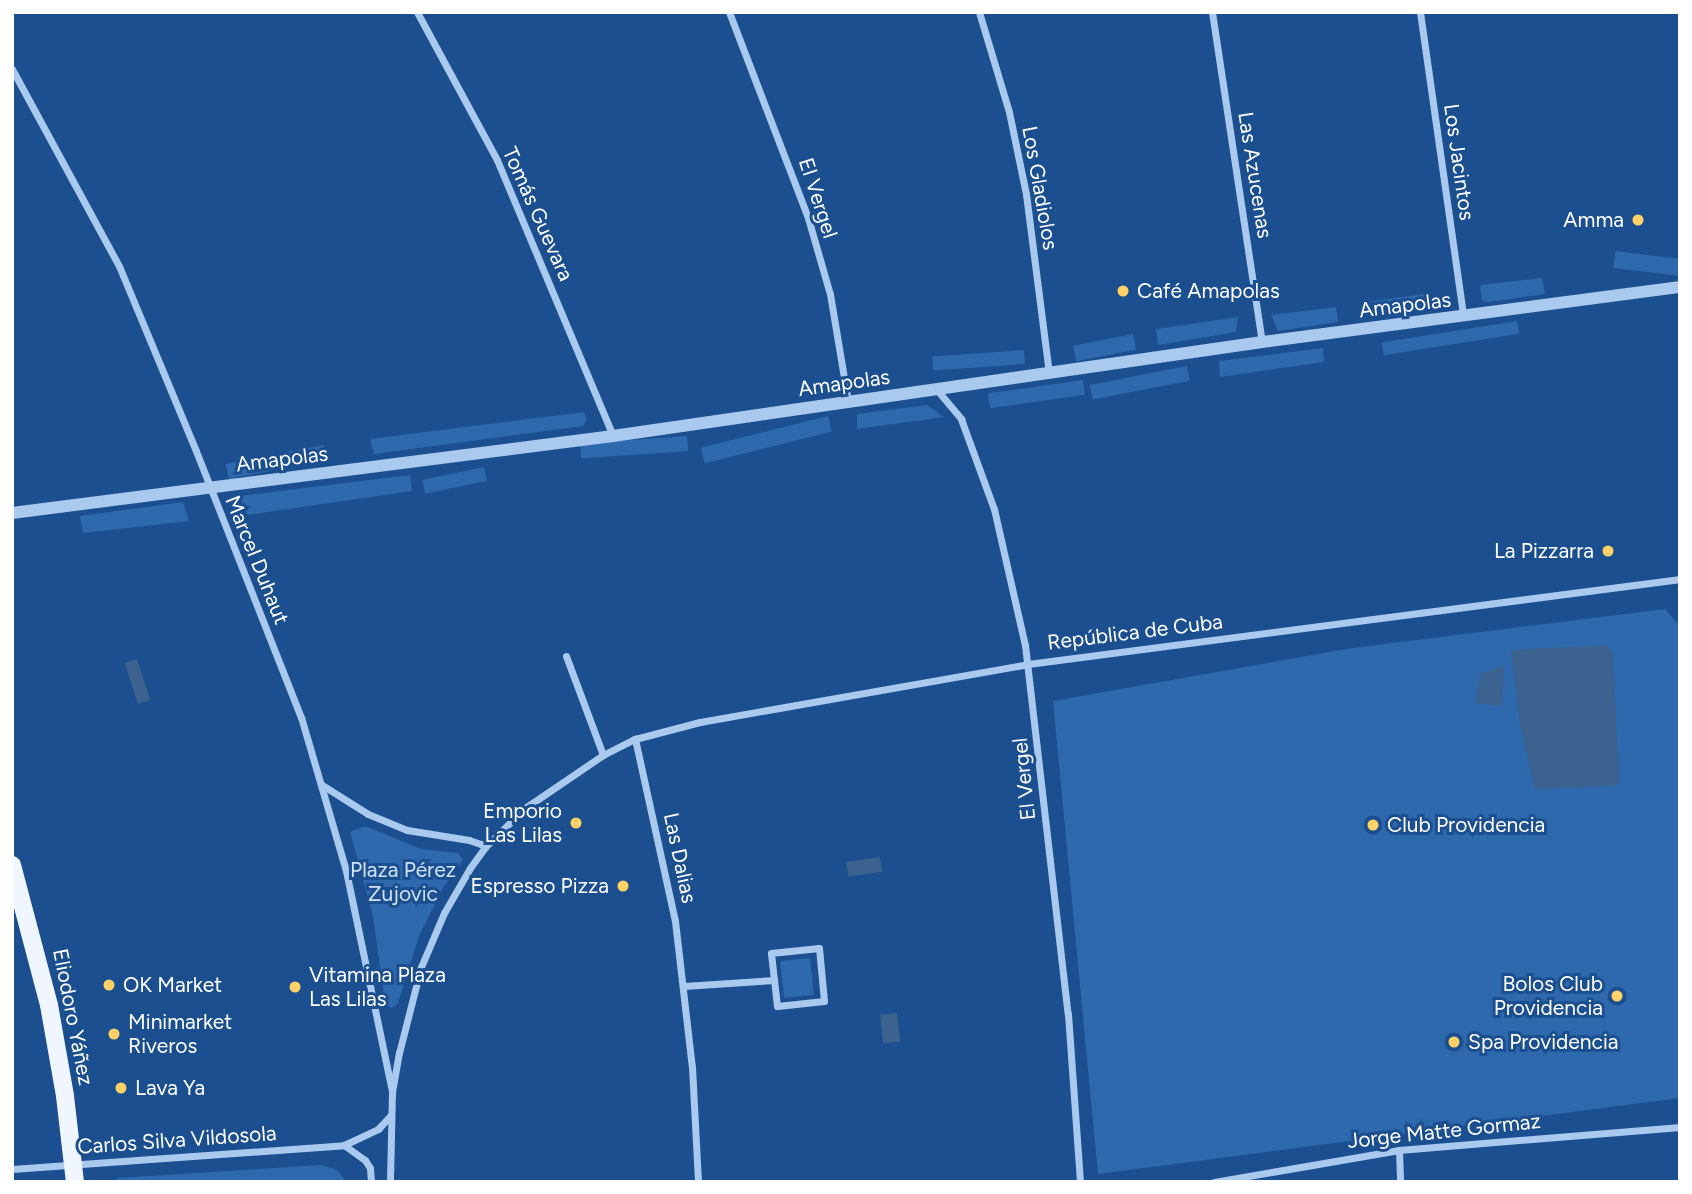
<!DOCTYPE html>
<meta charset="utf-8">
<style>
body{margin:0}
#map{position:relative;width:1692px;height:1194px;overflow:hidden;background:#1b4f8f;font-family:Figtree,sans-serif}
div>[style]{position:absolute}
.green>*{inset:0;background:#2e69ad;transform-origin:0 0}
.water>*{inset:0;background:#3c6290;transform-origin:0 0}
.minor>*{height:7px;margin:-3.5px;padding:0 3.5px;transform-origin:3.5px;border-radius:3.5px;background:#a9c9ee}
.tertiary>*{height:12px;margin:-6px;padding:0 6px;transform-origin:6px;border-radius:6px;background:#a9c9ee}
.primary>*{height:18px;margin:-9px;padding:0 9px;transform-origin:9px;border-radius:9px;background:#f0f6ff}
.dots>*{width:19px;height:19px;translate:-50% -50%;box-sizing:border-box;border:4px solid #1b4f8f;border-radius:50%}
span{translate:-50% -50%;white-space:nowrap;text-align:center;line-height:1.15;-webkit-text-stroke:6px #1b4f8f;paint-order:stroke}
.street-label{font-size:21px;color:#fff}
.poi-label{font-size:21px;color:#fff}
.right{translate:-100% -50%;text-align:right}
.left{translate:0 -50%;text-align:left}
.park-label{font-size:21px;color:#cfe3fa}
.frame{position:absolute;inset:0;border:14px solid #fff;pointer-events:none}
</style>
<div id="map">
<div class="green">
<div style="left:1680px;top:259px;width:17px;height:65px;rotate:97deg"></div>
<div style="clip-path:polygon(1542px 278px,1545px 294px,1488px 302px,1482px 300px,1480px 285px)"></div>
<div style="left:1424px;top:294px;width:15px;height:58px;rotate:82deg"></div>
<div style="clip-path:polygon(1336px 307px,1338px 322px,1278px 331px,1271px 315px)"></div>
<div style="clip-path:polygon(1238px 317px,1236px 332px,1158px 345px,1156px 329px)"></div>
<div style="left:1517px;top:321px;width:13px;height:137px;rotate:81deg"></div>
<div style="left:1133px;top:334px;width:16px;height:61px;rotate:79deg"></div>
<div style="clip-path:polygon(1323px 348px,1324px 362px,1220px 377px,1219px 361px)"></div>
<div style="left:1024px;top:350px;width:14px;height:92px;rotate:86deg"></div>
<div style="left:1187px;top:366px;width:15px;height:99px;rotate:79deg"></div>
<div style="left:1083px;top:380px;width:15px;height:96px;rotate:82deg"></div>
<div style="clip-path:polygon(927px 405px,944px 417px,857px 429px,857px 414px)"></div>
<div style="clip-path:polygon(584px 412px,587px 420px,583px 426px,374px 454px,370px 439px)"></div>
<div style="left:828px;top:416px;width:16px;height:131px;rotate:76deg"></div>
<div style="left:687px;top:436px;width:15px;height:107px;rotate:86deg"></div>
<div style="left:324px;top:445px;width:15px;height:100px;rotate:79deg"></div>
<div style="left:484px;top:467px;width:14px;height:63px;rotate:78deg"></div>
<div style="clip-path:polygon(410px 475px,412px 491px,247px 515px,240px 496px)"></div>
<div style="clip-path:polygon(183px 502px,189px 521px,83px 533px,80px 516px)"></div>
<div style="clip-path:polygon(1665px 609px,1679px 625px,1680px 630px,1680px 1098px,1098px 1174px,1053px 701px,1352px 648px)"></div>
<div style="clip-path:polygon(365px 826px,421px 849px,458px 853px,463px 860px,443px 888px,419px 936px,398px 1003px,392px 1008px,385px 1004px,373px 916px,350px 832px)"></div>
<div style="left:810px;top:958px;width:37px;height:30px;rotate:84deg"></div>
<div style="clip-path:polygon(321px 1165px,337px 1170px,347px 1182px,112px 1182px,118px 1178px)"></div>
</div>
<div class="water">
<div style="clip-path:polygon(1606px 645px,1613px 653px,1619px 783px,1615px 786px,1535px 789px,1520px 724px,1511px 650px)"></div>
<div style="left:137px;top:659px;width:43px;height:13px;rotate:72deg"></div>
<div style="clip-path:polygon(1504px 666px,1502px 706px,1476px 703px,1480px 674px)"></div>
<div style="left:880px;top:857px;width:15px;height:34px;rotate:82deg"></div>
<div style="left:897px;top:1013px;width:29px;height:17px;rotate:84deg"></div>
</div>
<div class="minor">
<div style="left:417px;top:12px;width:168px;rotate:61.6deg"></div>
<div style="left:497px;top:160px;width:299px;rotate:67.2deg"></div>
<div style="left:729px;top:12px;width:221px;rotate:69deg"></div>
<div style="left:808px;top:218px;width:79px;rotate:73.9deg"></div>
<div style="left:830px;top:294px;width:109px;rotate:80.5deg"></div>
<div style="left:979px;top:12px;width:104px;rotate:73.3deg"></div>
<div style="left:1009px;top:112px;width:84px;rotate:78.3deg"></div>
<div style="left:1026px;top:194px;width:180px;rotate:82.7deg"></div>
<div style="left:1212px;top:12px;width:334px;rotate:81.4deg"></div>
<div style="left:1420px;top:12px;width:307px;rotate:81.9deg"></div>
<div style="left:12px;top:69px;width:224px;rotate:61.5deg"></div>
<div style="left:119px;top:266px;width:200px;rotate:67.4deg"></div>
<div style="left:196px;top:451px;width:286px;rotate:68.5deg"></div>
<div style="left:301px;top:717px;width:160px;rotate:73.7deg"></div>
<div style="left:346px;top:871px;width:226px;rotate:78.2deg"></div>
<div style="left:392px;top:1092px;width:90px;rotate:91.3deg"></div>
<div style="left:937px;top:390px;width:38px;rotate:50deg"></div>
<div style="left:961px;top:419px;width:96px;rotate:69.9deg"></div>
<div style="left:994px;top:509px;width:139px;rotate:77.2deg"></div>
<div style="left:1025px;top:645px;width:371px;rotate:83.4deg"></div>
<div style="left:1068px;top:1014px;width:168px;rotate:85.9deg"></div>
<div style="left:566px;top:656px;width:106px;rotate:69.5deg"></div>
<div style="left:635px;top:739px;width:186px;rotate:77.6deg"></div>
<div style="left:675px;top:921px;width:147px;rotate:83.4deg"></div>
<div style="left:692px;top:1067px;width:115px;rotate:87deg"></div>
<div style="left:322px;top:785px;width:54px;rotate:32.2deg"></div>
<div style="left:368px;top:814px;width:42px;rotate:22.3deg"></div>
<div style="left:407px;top:830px;width:63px;rotate:9.2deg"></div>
<div style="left:469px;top:840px;width:18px;rotate:19deg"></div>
<div style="left:819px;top:948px;width:53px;rotate:84.6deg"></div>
<div style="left:824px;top:1001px;width:47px;rotate:173.9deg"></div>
<div style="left:777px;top:1006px;width:53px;rotate:-96.5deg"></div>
<div style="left:771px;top:953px;width:48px;rotate:-5.9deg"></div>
<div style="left:684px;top:986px;width:90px;rotate:-3.8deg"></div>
<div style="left:392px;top:1092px;width:40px;rotate:-80deg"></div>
<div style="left:399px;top:1053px;width:89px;rotate:-75.7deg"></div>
<div style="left:421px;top:967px;width:59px;rotate:-66.9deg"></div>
<div style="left:444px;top:913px;width:52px;rotate:-60deg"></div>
<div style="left:470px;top:868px;width:27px;rotate:-54deg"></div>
<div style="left:486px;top:846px;width:54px;rotate:-44.3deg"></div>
<div style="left:525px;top:808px;width:94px;rotate:-34.2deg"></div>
<div style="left:603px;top:755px;width:36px;rotate:-27deg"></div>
<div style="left:635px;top:739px;width:67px;rotate:-14.7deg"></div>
<div style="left:700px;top:722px;width:333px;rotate:-10deg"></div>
<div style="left:1028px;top:664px;width:658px;rotate:-7.43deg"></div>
<div style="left:344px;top:1145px;width:26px;rotate:36deg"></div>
<div style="left:365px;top:1160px;width:9px;rotate:58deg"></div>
<div style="left:370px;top:1168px;width:14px;rotate:86deg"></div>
<div style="left:1399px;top:1150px;width:32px;rotate:88deg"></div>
<div style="left:12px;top:1169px;width:333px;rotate:-4.1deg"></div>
<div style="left:344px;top:1145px;width:38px;rotate:-25deg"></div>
<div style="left:378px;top:1129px;width:18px;rotate:-47deg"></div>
<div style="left:1214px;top:1182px;width:188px;rotate:-9.8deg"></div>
<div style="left:1399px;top:1150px;width:282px;rotate:-4.7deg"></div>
</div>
<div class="tertiary">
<div style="left:12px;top:513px;width:606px;rotate:-7.3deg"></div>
<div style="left:613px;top:436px;width:656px;rotate:-8.24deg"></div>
<div style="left:1262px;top:342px;width:422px;rotate:-7.5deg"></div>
</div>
<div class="primary">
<div style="left:12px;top:865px;width:145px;rotate:75.2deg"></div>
<div style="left:49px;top:1005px;width:92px;rotate:80deg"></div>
<div style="left:65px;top:1096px;width:87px;rotate:83.4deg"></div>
</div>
<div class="dots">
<div style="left:1638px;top:220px;background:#ffd166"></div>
<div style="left:1123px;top:291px;background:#ffd166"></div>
<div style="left:1608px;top:551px;background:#ffd166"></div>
<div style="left:576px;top:823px;background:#ffd166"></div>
<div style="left:1373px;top:825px;background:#ffd166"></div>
<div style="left:623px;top:886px;background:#ffd166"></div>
<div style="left:109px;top:985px;background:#ffd166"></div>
<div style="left:295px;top:987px;background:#ffd166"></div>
<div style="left:1617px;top:996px;background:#ffd166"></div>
<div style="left:114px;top:1034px;background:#ffd166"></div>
<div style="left:1454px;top:1042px;background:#ffd166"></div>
<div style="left:121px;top:1088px;background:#ffd166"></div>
</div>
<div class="street-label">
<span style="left:1459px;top:162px;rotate:82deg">Los Jacintos</span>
<span style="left:1255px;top:175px;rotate:81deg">Las Azucenas</span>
<span style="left:1040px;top:188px;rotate:80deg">Los Gladiolos</span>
<span style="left:818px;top:198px;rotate:72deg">El Vergel</span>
<span style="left:538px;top:214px;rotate:66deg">Tomás Guevara</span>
<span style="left:1405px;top:305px;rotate:-7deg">Amapolas</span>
<span style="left:844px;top:383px;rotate:-8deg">Amapolas</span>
<span style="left:282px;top:459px;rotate:-7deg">Amapolas</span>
<span style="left:257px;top:560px;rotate:68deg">Marcel Duhaut</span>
<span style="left:1135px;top:632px;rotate:-7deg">República de Cuba</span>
<span style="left:1024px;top:779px;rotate:-96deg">El Vergel</span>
<span style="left:680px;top:858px;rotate:78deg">Las Dalias</span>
<span style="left:73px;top:1017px;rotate:79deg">Eliodoro Yáñez</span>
<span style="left:1444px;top:1131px;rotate:-6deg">Jorge Matte Gormaz</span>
<span style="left:177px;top:1140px;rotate:-4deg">Carlos Silva Vildosola</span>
</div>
<div class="poi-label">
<span class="right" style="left:1624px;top:220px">Amma</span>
<span class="left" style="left:1137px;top:291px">Café Amapolas</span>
<span class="right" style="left:1594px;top:551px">La Pizzarra</span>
<span class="right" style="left:562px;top:823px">Emporio<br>Las Lilas</span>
<span class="left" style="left:1387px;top:825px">Club Providencia</span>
<span class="right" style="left:609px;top:886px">Espresso Pizza</span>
<span class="left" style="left:309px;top:987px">Vitamina Plaza<br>Las Lilas</span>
<span class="right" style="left:1603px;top:996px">Bolos Club<br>Providencia</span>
<span class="left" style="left:123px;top:985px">OK Market</span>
<span class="left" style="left:128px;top:1034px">Minimarket<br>Riveros</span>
<span class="left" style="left:1468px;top:1042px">Spa Providencia</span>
<span class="left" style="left:135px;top:1088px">Lava Ya</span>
</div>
<div class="park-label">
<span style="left:403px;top:882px">Plaza Pérez<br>Zujovic</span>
</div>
<div class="frame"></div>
</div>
